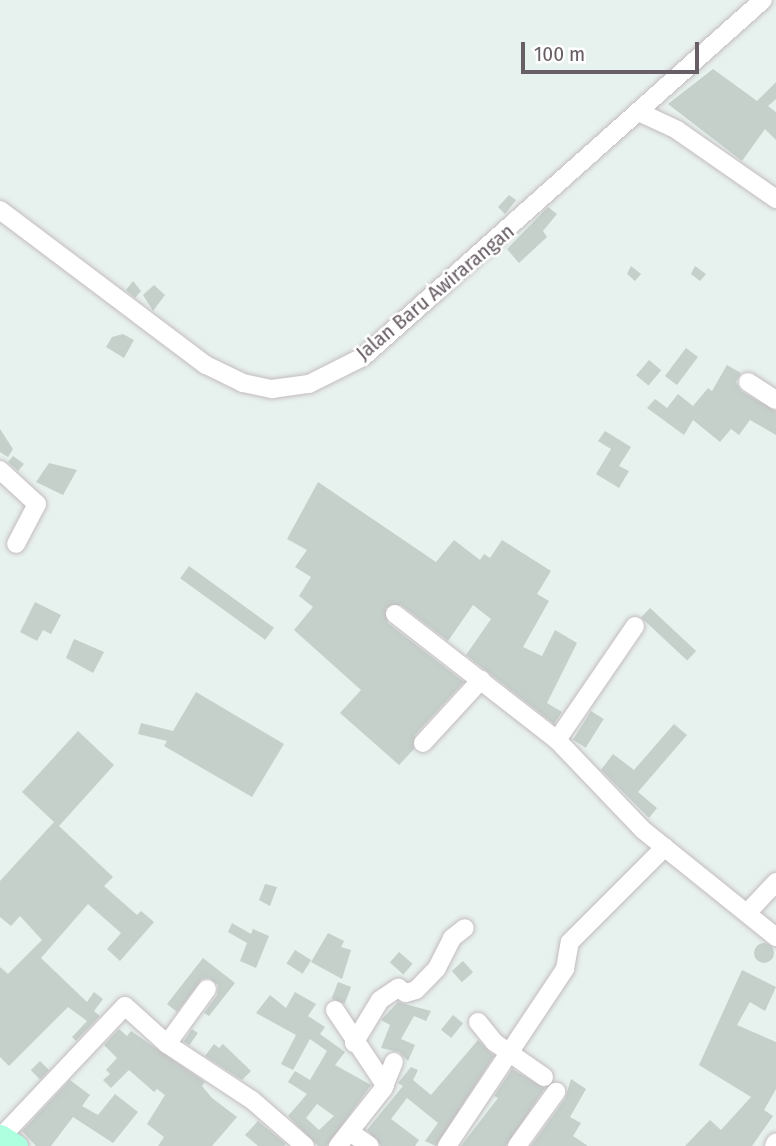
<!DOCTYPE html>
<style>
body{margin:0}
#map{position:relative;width:776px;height:1146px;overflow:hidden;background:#e7f1ed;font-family:"Fira Sans Condensed",sans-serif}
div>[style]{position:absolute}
.building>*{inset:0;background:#c5d0ca;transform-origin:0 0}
.round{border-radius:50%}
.roads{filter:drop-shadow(0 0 2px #c3bbc0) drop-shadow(0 0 2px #c3bbc0)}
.minor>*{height:18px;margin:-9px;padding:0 9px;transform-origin:9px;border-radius:9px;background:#fff}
.major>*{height:23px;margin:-11.5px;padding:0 11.5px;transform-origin:11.5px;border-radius:11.5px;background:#aeffdf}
span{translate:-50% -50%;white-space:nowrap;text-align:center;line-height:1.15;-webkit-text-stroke:5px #fff;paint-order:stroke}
.street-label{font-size:21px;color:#685e65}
.scale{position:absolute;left:521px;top:42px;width:178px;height:32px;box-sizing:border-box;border:4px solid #685e65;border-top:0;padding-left:9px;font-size:21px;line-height:24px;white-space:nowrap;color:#685e65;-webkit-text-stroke:5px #fff;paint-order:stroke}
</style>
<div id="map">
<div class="building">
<div style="clip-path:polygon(713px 69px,757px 101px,776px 82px,776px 99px,768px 106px,776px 112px,776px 140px,765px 129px,742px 161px,668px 104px)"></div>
<div style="clip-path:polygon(509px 195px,516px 200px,505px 214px,498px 207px)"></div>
<div style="clip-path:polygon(548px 207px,557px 214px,543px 231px,547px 237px,519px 263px,507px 249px)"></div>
<div style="clip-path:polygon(631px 266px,641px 274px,635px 281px,627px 274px)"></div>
<div style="clip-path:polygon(695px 266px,706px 274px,700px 281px,691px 274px)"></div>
<div style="clip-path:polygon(133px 281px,141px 291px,135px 298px,126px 290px)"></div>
<div style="clip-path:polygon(154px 285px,165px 295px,153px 311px,143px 295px)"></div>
<div style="clip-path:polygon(123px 334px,134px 340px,124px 358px,106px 347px,112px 337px)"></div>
<div style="left:686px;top:348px;width:15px;height:35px;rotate:37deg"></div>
<div style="left:649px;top:360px;width:16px;height:20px;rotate:40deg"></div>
<div style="clip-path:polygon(727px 365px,741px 373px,736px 382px,741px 391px,776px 411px,776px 435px,750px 420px,739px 435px,731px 429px,720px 442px,693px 420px,684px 435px,647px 408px,655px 399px,667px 408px,678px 394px,693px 406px,708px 388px,712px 391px)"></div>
<div style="clip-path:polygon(0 429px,13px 449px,8px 457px,0 452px)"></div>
<div style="clip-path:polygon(605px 431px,631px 447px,619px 466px,629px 471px,619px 488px,596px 474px,611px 449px,598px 441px)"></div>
<div style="clip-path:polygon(13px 456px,24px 464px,18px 471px,8px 462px)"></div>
<div style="clip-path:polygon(49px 463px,77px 470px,63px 495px,36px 482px)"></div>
<div style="clip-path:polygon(318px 482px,436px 562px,454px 540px,480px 560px,484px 554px,490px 558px,502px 540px,551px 571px,537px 594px,549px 601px,523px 647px,542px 656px,555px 630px,577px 643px,547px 703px,562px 712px,554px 724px,466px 655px,491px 619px,473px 605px,448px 641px,401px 605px,386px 608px,388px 623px,464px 682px,415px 735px,414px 749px,399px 765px,340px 713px,361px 690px,294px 630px,313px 607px,299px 596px,311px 577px,295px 567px,307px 550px,287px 539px)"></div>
<div style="left:189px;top:566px;width:105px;height:15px;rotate:36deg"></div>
<div style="clip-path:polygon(35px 602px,61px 615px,51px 634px,43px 630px,37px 641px,20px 632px)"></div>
<div style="left:650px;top:608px;width:63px;height:13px;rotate:43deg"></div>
<div style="clip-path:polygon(74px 639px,104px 652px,93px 673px,66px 658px)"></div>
<div style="clip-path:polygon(196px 692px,284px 744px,252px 797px,164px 746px,167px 741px,138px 734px,141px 723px,173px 731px)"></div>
<div style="left:591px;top:711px;width:15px;height:34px;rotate:32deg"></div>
<div style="clip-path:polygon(674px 724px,687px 735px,638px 792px,657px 808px,649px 818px,601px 770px,613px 754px,634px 770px)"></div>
<div style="clip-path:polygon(78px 731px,114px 765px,59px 826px,113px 877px,104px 886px,137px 915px,141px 911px,154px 922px,120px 961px,107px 949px,121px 933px,88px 904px,41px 958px,87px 1002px,94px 992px,103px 999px,94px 1011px,100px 1016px,76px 1041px,72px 1037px,87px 1021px,68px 1007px,9px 1066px,0 1057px,0 967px,8px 974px,42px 940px,20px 916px,11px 926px,0 917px,0 881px,54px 822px,22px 792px)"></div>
<div style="clip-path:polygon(265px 884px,277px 887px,270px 906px,259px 900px)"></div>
<div style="clip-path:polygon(232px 923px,251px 934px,253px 929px,269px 936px,256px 968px,240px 961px,247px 943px,228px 932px)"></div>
<div style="clip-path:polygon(328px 933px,344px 941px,341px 947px,351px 950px,342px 979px,311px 962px)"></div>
<div class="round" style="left:754px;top:943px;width:20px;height:20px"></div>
<div style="left:295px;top:950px;width:19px;height:16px;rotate:32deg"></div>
<div style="left:399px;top:952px;width:18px;height:14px;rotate:41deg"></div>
<div style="clip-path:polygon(203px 958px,235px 983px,209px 1016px,204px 1013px,217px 995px,218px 985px,209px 978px,202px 979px,177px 1012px,167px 1004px)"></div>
<div style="left:463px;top:961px;width:15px;height:15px;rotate:48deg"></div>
<div style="clip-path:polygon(742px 970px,776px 987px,765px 1011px,750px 1002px,737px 1025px,776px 1042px,776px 1089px,764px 1110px,773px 1116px,752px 1146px,685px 1146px,710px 1120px,721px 1130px,751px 1097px,699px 1065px)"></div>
<div style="left:338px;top:982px;width:14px;height:18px;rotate:21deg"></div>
<div style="clip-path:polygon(evenodd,295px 992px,316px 1004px,308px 1016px,325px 1027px,320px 1034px,345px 1052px,335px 1065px,371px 1085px,327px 1146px,318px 1146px,288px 1116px,307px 1094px,288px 1082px,295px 1071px,310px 1080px,327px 1051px,310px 1039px,293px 1070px,281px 1064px,296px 1035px,256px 1013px,270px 995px,286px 1008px,295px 992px,317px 1104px,334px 1116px,319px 1130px,306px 1118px,317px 1104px)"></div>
<div style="clip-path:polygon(398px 1002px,431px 1011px,426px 1021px,414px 1016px,401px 1039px,415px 1045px,408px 1061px,399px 1052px,381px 1048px,390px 1025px,381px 1020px)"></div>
<div style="left:453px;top:1015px;width:13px;height:19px;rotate:39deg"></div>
<div style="clip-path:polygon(119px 1029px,127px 1036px,131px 1031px,205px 1082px,202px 1086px,212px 1098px,237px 1117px,212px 1146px,158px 1146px,164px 1137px,147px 1124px,165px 1095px,157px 1089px,154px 1092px,129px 1070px,111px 1088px,103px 1080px,110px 1074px,106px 1070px,117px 1058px,104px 1045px)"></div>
<div style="left:192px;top:1029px;width:7px;height:15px;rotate:34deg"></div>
<div style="clip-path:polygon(478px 1040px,494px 1056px,436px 1146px,425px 1141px,438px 1123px,407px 1098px,391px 1119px,419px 1140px,415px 1146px,381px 1146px,367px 1130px,403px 1086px,398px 1083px,411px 1067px,418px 1070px,413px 1080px,431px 1095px)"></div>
<div style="clip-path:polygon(214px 1044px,219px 1048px,223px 1044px,251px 1071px,242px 1080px,205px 1056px)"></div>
<div style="left:40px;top:1061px;width:13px;height:13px;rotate:45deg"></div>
<div style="clip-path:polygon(512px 1069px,545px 1088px,506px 1146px,461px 1146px,498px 1098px,494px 1096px)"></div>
<div style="clip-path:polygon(571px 1079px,586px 1089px,570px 1117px,581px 1123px,573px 1136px,588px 1146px,531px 1146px,565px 1099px)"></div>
<div style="clip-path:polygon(70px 1080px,90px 1095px,82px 1106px,98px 1115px,115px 1094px,138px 1112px,113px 1143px,73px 1117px,51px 1146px,36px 1146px,22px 1131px)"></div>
<div style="clip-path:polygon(258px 1121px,286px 1144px,284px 1146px,258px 1146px,245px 1135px)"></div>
</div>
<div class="roads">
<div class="minor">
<div style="left:641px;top:113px;width:40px;rotate:25deg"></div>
<div style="left:677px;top:130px;width:121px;rotate:34.9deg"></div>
<div style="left:0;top:210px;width:258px;rotate:37deg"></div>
<div style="left:206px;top:365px;width:41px;rotate:25.9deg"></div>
<div style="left:243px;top:383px;width:30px;rotate:12deg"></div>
<div style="left:272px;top:389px;width:37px;rotate:-8deg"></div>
<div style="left:309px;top:384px;width:60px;rotate:-26.6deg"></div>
<div style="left:363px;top:357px;width:536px;rotate:-41.75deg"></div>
<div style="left:748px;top:382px;width:33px;rotate:33deg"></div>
<div style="left:0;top:470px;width:50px;rotate:42.6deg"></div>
<div style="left:37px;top:504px;width:45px;rotate:117.7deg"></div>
<div style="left:395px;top:614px;width:205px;rotate:37.9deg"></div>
<div style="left:557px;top:740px;width:124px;rotate:46.3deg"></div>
<div style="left:643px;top:830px;width:171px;rotate:38.8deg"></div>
<div style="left:557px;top:740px;width:138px;rotate:-55.6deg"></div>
<div style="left:423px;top:743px;width:86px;rotate:-47.4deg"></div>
<div style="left:748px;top:912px;width:41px;rotate:-47deg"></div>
<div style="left:335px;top:1010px;width:90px;rotate:56.3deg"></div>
<div style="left:385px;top:1085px;width:4px;rotate:117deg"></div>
<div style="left:478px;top:1022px;width:26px;rotate:51deg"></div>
<div style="left:494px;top:1042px;width:61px;rotate:35deg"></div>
<div style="left:354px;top:1043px;width:50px;rotate:-58.8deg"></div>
<div style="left:380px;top:1000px;width:22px;rotate:-34deg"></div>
<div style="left:398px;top:988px;width:9px;rotate:32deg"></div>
<div style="left:406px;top:993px;width:10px;rotate:-17deg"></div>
<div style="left:416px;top:990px;width:30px;rotate:-46deg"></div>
<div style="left:437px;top:968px;width:34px;rotate:-63deg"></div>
<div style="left:452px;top:938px;width:16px;rotate:-38deg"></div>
<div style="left:167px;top:1044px;width:68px;rotate:-54deg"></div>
<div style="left:350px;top:1132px;width:24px;rotate:35deg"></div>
<div style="left:1px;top:1137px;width:180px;rotate:-46.6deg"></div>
<div style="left:125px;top:1006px;width:57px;rotate:42.1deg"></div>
<div style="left:167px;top:1044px;width:102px;rotate:33.4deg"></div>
<div style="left:252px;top:1100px;width:70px;rotate:41deg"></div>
<div style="left:338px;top:1146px;width:73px;rotate:-51.7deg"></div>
<div style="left:383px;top:1089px;width:29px;rotate:-68deg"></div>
<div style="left:447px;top:1146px;width:213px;rotate:-56.3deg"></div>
<div style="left:565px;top:969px;width:27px;rotate:-80deg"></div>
<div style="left:570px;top:942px;width:134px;rotate:-45deg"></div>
<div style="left:517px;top:1146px;width:67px;rotate:-54.2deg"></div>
<div style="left:774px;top:1146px;width:4px;rotate:-63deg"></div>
</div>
<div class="major">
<div style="left:0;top:1136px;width:19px;rotate:32deg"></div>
</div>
</div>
<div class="street-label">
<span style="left:435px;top:292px;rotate:-40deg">Jalan Baru Awirarangan</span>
</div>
<div class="scale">100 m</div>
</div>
